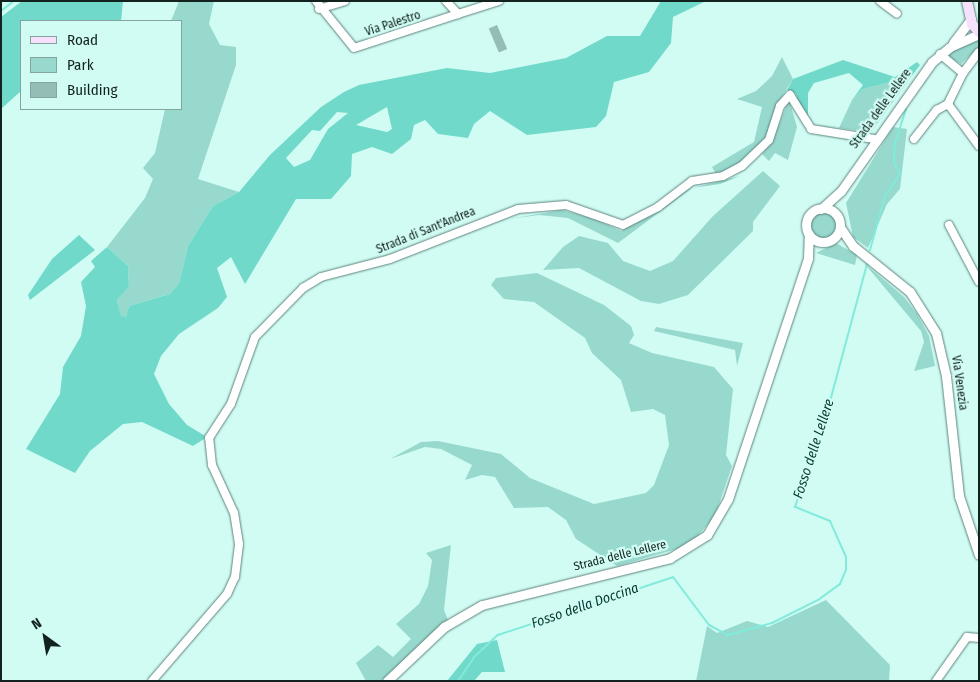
<!DOCTYPE html>
<style>
body{margin:0}
#map{position:relative;width:980px;height:682px;overflow:hidden;background:#d1fcf4;font-family:"Fira Sans Condensed",sans-serif}
div>[style]{position:absolute}
.green>*{inset:0;background:#98d9ce}
.round{border-radius:50%}
.forest>*{inset:0;background:#70d9ca}
.stream>*{height:2px;margin:-1px;padding:0 1px;transform-origin:1px;border-radius:1px;background:#81ebdb}
.building>*{inset:0;background:#94bdb6;transform-origin:0 0}
.roads{filter:drop-shadow(0 0 1px #5c837d) drop-shadow(0 0 1px #5c837d)}
.minor>*{height:8px;margin:-4px;padding:0 4px;transform-origin:4px;border-radius:4px;background:#fff}
.tertiary>*{height:9px;margin:-4.5px;padding:0 4.5px;transform-origin:4.5px;border-radius:4.5px;background:#fff}
.tertiary>.ring{margin:-4.5px;padding:0;box-sizing:content-box;background:none;border:9px solid #fff;border-radius:50%}
.secondary>*{height:10px;margin:-5px;padding:0 5px;transform-origin:5px;border-radius:5px;background:#f5e1fb}
span{translate:-50% -50%;white-space:nowrap;text-align:center;line-height:1.15;-webkit-text-stroke:4.5px #d1fcf4;paint-order:stroke}
.street-label{font-size:12px;color:#11221f}
.water-label{font-size:14px;color:#033832;font-style:italic}
.frame{position:absolute;inset:0;border:2px solid #11221f;pointer-events:none}
.legend{position:absolute;left:20px;top:20px;width:162px;height:90px;box-sizing:border-box;background:#d1fcf4;border:1px solid #84a59f;margin:0;padding:6px 9px;list-style:none;font-size:15px;color:#11221f}
.legend li{display:flex;align-items:center;gap:10px;height:25px}
.legend b{width:25px;border:1px solid #84a59f}
.north{position:absolute;left:20px;top:612px;width:50px;height:50px;-webkit-text-stroke:4px #d1fcf4;paint-order:stroke;rotate:328deg;font-size:14px;font-weight:700;line-height:20px;text-align:center;color:#11221f}
.north::after{content:'';display:block;margin:auto;width:18px;height:22px;background:#11221f;clip-path:polygon(50% 0,100% 100%,50% 72%,0 100%)}
</style>
<div id="map">
<div class="green">
<div style="clip-path:polygon(179px 1px,214px 1px,209px 24px,220px 45px,236px 47px,236px 65px,198px 179px,239px 192px,213px 206px,188px 246px,179px 283px,170px 294px,129px 306px,126px 317px,121px 317px,117px 300px,129px 287px,128px 266px,107px 247px,145px 198px,153px 179px,143px 168px,155px 153px,165px 109px,181px 109px,181px 21px,171px 21px)"></div>
<div style="clip-path:polygon(979px 38px,979px 47px,961px 64px,949px 57px,950px 51px)"></div>
<div style="clip-path:polygon(782px 57px,793px 79px,779px 101px,767px 140px,729px 172px,716px 174px,712px 167px,754px 142px,762px 107px,737px 99px,756px 91px,772px 76px)"></div>
<div style="clip-path:polygon(911px 77px,871px 132px,839px 128px,852px 100px,863px 89px)"></div>
<div style="clip-path:polygon(789px 99px,797px 127px,788px 160px,775px 153px,769px 161px,762px 154px,774px 138px)"></div>
<div style="clip-path:polygon(893px 127px,907px 129px,900px 189px,887px 204px,868px 248px,853px 237px,846px 203px)"></div>
<div style="clip-path:polygon(763px 171px,780px 186px,753px 222px,753px 231px,688px 295px,659px 304px,641px 301px,579px 268px,543px 270px,563px 247px,579px 236px,608px 243px,623px 261px,650px 271px,673px 261px,713px 216px)"></div>
<div style="clip-path:polygon(740px 176px,720px 184px,692px 188px,618px 243px,568px 218px,539px 215px,509px 219px,562px 210px,595px 219px,621px 231px,689px 189px)"></div>
<div class="round" style="left:810px;top:212px;width:26px;height:26px"></div>
<div style="clip-path:polygon(836px 243px,857px 255px,855px 265px,816px 253px)"></div>
<div style="clip-path:polygon(864px 263px,904px 297px,917px 314px,929px 336px,935px 366px,914px 371px,924px 342px,921px 331px)"></div>
<div style="clip-path:polygon(537px 273px,604px 305px,631px 326px,634px 335px,629px 343px,652px 353px,714px 367px,733px 389px,726px 455px,732px 466px,715px 516px,694px 540px,680px 548px,617px 566px,576px 539px,566px 520px,548px 507px,514px 508px,495px 477px,482px 475px,465px 480px,472px 465px,441px 449px,425px 447px,390px 459px,421px 442px,438px 441px,501px 454px,530px 478px,594px 504px,646px 493px,654px 485px,669px 445px,665px 415px,653px 409px,631px 412px,621px 380px,592px 353px,585px 338px,534px 302px,504px 299px,491px 285px,496px 278px)"></div>
<div style="clip-path:polygon(656px 327px,743px 343px,737px 366px,735px 350px,654px 331px)"></div>
<div style="clip-path:polygon(451px 545px,444px 610px,448px 620px,381px 681px,366px 681px,356px 663px,378px 645px,393px 657px,411px 639px,396px 624px,419px 604px,428px 586px,432px 560px,426px 553px)"></div>
<div style="clip-path:polygon(826px 600px,890px 665px,889px 681px,696px 681px,707px 626px,717px 633px,747px 621px,768px 627px)"></div>
</div>
<div class="forest">
<div style="clip-path:polygon(22px 1px,123px 1px,121px 21px,21px 21px,21px 91px,1px 109px,1px 17px)"></div>
<div style="clip-path:polygon(evenodd,661px 1px,706px 1px,673px 17px,671px 43px,649px 72px,614px 82px,606px 116px,596px 127px,527px 135px,490px 111px,474px 124px,468px 138px,438px 134px,425px 120px,414px 125px,411px 139px,392px 154px,372px 147px,352px 154px,351px 176px,331px 199px,296px 199px,245px 284px,231px 257px,217px 268px,227px 297px,218px 308px,179px 334px,161px 356px,154px 374px,169px 404px,187px 425px,207px 437px,193px 446px,142px 422px,123px 424px,90px 451px,75px 473px,26px 449px,60px 394px,63px 367px,81px 336px,86px 306px,81px 282px,95px 267px,91px 261px,107px 247px,128px 266px,129px 287px,117px 300px,121px 316px,126px 317px,129px 306px,170px 294px,179px 283px,188px 246px,213px 206px,239px 192px,270px 155px,321px 107px,344px 92px,359px 85px,447px 68px,490px 73px,566px 58px,607px 36px,640px 36px,661px 1px,387px 107px,392px 129px,387px 132px,356px 125px,387px 107px,661px 1px,337px 112px,348px 113px,328px 129px,310px 160px,294px 167px,286px 158px,312px 130px,320px 131px,337px 112px)"></div>
<div style="clip-path:polygon(843px 60px,895px 77px,917px 62px,920px 65px,911px 77px,863px 89px,852px 100px,863px 85px,849px 73px,814px 83px,808px 93px,808px 120px,800px 110px,796px 94px,787px 90px,793px 79px)"></div>
<div style="clip-path:polygon(79px 235px,95px 250px,30px 300px,28px 295px,52px 259px)"></div>
<div style="clip-path:polygon(497px 640px,505px 672px,482px 672px,474px 681px,447px 681px,477px 644px)"></div>
</div>
<div class="stream">
<div style="left:1px;top:11px;width:16px;rotate:-38deg"></div>
<div style="left:870px;top:250px;width:56px;rotate:-74.5deg"></div>
<div style="left:885px;top:196px;width:27px;rotate:-56deg"></div>
<div style="left:900px;top:174px;width:13px;rotate:-117deg"></div>
<div style="left:894px;top:162px;width:19px;rotate:-87deg"></div>
<div style="left:895px;top:143px;width:36px;rotate:-72deg"></div>
<div style="left:458px;top:681px;width:29px;rotate:-56deg"></div>
<div style="left:474px;top:657px;width:33px;rotate:-43deg"></div>
<div style="left:498px;top:635px;width:184px;rotate:-18.3deg"></div>
<div style="left:673px;top:577px;width:60px;rotate:53.1deg"></div>
<div style="left:709px;top:625px;width:21px;rotate:28deg"></div>
<div style="left:728px;top:635px;width:46px;rotate:-15.3deg"></div>
<div style="left:772px;top:623px;width:51px;rotate:-26.6deg"></div>
<div style="left:818px;top:600px;width:27px;rotate:-36deg"></div>
<div style="left:840px;top:584px;width:15px;rotate:-67deg"></div>
<div style="left:846px;top:570px;width:13px;rotate:-90deg"></div>
<div style="left:846px;top:557px;width:39px;rotate:-114deg"></div>
<div style="left:830px;top:521px;width:38px;rotate:-158deg"></div>
<div style="left:795px;top:507px;width:108px;rotate:-71.6deg"></div>
<div style="left:829px;top:405px;width:146px;rotate:-74.9deg"></div>
</div>
<div class="building">
<div style="left:497px;top:25px;width:26px;height:9px;rotate:67deg"></div>
</div>
<div class="roads">
<div class="minor">
<div style="left:316px;top:1px;width:60px;rotate:51deg"></div>
<div style="left:354px;top:48px;width:109px;rotate:-18.1deg"></div>
<div style="left:446px;top:1px;width:18px;rotate:47deg"></div>
<div style="left:458px;top:14px;width:43px;rotate:-17.6deg"></div>
<div style="left:880px;top:1px;width:21px;rotate:37deg"></div>
<div style="left:319px;top:9px;width:27px;rotate:-17deg"></div>
<div style="left:940px;top:54px;width:30px;rotate:40deg"></div>
<div style="left:963px;top:73px;width:34px;rotate:116deg"></div>
<div style="left:963px;top:73px;width:26px;rotate:-53deg"></div>
<div style="left:948px;top:104px;width:52px;rotate:53.6deg"></div>
<div style="left:914px;top:139px;width:37px;rotate:-52deg"></div>
<div style="left:937px;top:110px;width:13px;rotate:-29deg"></div>
<div style="left:949px;top:225px;width:64px;rotate:62.2deg"></div>
<div style="left:152px;top:681px;width:115px;rotate:-49.2deg"></div>
<div style="left:227px;top:594px;width:19px;rotate:-65deg"></div>
<div style="left:235px;top:577px;width:33px;rotate:-83deg"></div>
<div style="left:239px;top:544px;width:31px;rotate:-99deg"></div>
<div style="left:234px;top:513px;width:53px;rotate:-114.6deg"></div>
<div style="left:212px;top:465px;width:27px;rotate:-96deg"></div>
<div style="left:209px;top:438px;width:40px;rotate:-57.1deg"></div>
<div style="left:231px;top:404px;width:71px;rotate:-70.3deg"></div>
<div style="left:255px;top:337px;width:69px;rotate:-45.6deg"></div>
<div style="left:303px;top:288px;width:21px;rotate:-31deg"></div>
<div style="left:321px;top:277px;width:71px;rotate:-14.6deg"></div>
<div style="left:390px;top:259px;width:137px;rotate:-21.3deg"></div>
<div style="left:518px;top:209px;width:48px;rotate:-4.8deg"></div>
<div style="left:566px;top:205px;width:60px;rotate:19.3deg"></div>
<div style="left:623px;top:225px;width:39px;rotate:-27deg"></div>
<div style="left:658px;top:207px;width:43px;rotate:-37.4deg"></div>
<div style="left:692px;top:181px;width:31px;rotate:-9deg"></div>
<div style="left:723px;top:176px;width:21px;rotate:-28deg"></div>
<div style="left:742px;top:166px;width:37px;rotate:-44deg"></div>
<div style="left:769px;top:140px;width:36px;rotate:-72deg"></div>
<div style="left:780px;top:106px;width:15px;rotate:-48deg"></div>
<div style="left:790px;top:95px;width:40px;rotate:58deg"></div>
<div style="left:811px;top:129px;width:64px;rotate:9deg"></div>
<div style="left:936px;top:681px;width:54px;rotate:-54.8deg"></div>
<div style="left:967px;top:637px;width:12px;rotate:5deg"></div>
</div>
<div class="tertiary">
<div style="left:953px;top:43px;width:30px;rotate:-53deg"></div>
<div class="ring" style="left:806px;top:208px;width:25px;height:25px"></div>
<div style="left:821px;top:209px;width:27px;rotate:-42deg"></div>
<div style="left:841px;top:191px;width:158px;rotate:-54.8deg"></div>
<div style="left:932px;top:62px;width:23px;rotate:-40deg"></div>
<div style="left:950px;top:47px;width:32px;rotate:-24deg"></div>
<div style="left:840px;top:227px;width:23px;rotate:56deg"></div>
<div style="left:853px;top:246px;width:73px;rotate:38.9deg"></div>
<div style="left:910px;top:292px;width:49px;rotate:57.6deg"></div>
<div style="left:936px;top:333px;width:44px;rotate:76.9deg"></div>
<div style="left:946px;top:376px;width:121px;rotate:83.8deg"></div>
<div style="left:959px;top:496px;width:62px;rotate:71.3deg"></div>
<div style="left:387px;top:681px;width:79px;rotate:-43.5deg"></div>
<div style="left:444px;top:627px;width:44px;rotate:-30.1deg"></div>
<div style="left:482px;top:605px;width:194px;rotate:-14deg"></div>
<div style="left:670px;top:558px;width:44px;rotate:-31.9deg"></div>
<div style="left:707px;top:535px;width:42px;rotate:-59.7deg"></div>
<div style="left:728px;top:499px;width:254px;rotate:-71.6deg"></div>
<div style="left:808px;top:258px;width:24px;rotate:-88deg"></div>
</div>
<div class="secondary">
<div style="left:967px;top:1px;width:24px;rotate:78deg"></div>
<div style="left:972px;top:24px;width:11px;rotate:49deg"></div>
</div>
</div>
<div class="street-label">
<span style="left:393px;top:24px;rotate:-18deg">Via Palestro</span>
<span style="left:881px;top:109px;rotate:-54deg">Strada delle Lellere</span>
<span style="left:426px;top:231px;rotate:-22deg">Strada di Sant'Andrea</span>
<span style="left:959px;top:383px;rotate:82deg">Via Venezia</span>
<span style="left:620px;top:556px;rotate:-14deg">Strada delle Lellere</span>
</div>
<div class="water-label">
<span style="left:814px;top:449px;rotate:-72deg">Fosso delle Lellere</span>
<span style="left:585px;top:606px;rotate:-19deg">Fosso della Doccina</span>
</div>
<div class="frame"></div>
<ul class="legend">
<li><b style="height:6px;background:#f5e1fb"></b>Road</li>
<li><b style="height:14px;background:#98d9ce"></b>Park</li>
<li><b style="height:14px;background:#94bdb6"></b>Building</li>
</ul>
<div class="north">N</div>
</div>
